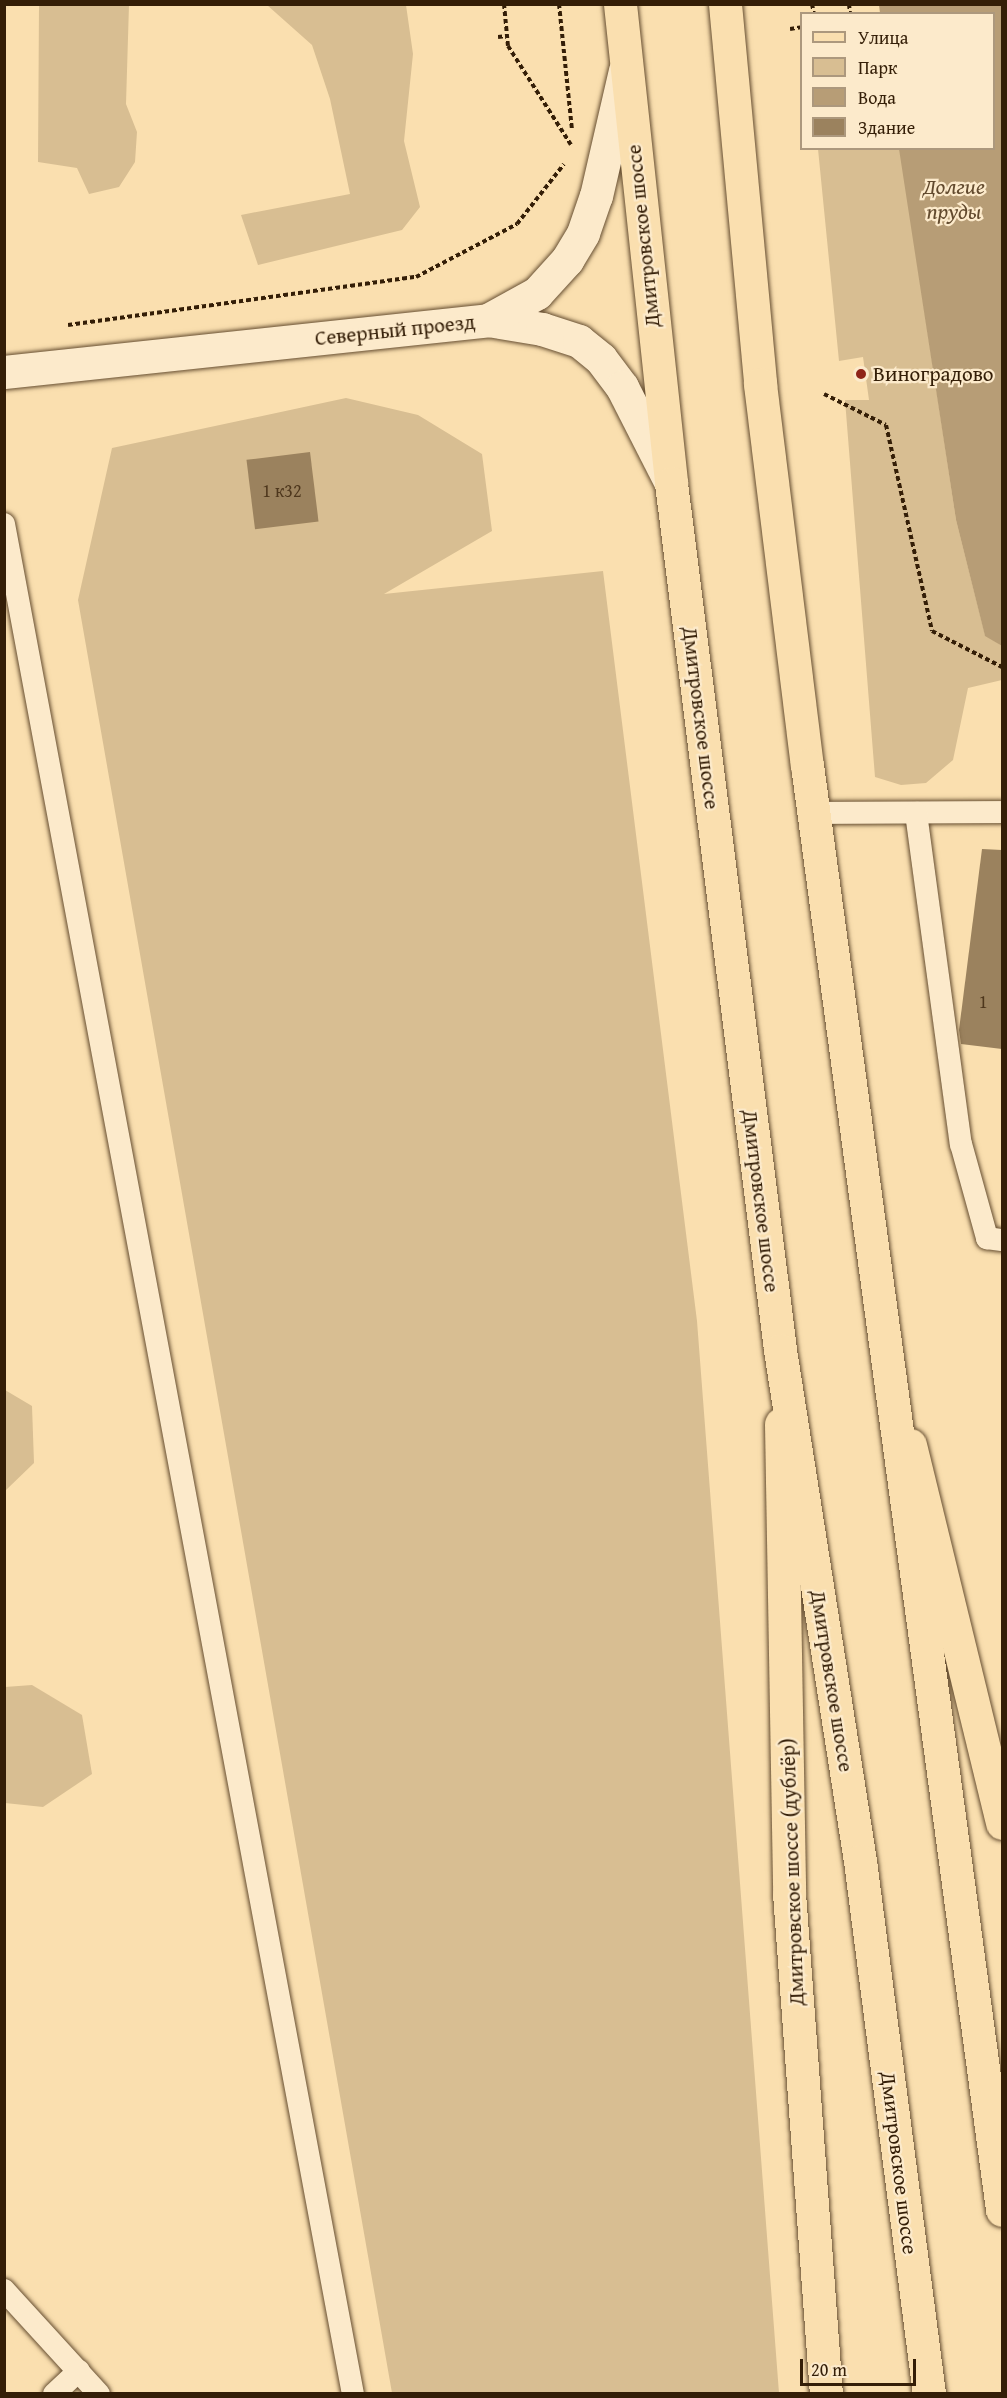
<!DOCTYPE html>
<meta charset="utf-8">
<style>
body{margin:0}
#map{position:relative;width:1007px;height:2398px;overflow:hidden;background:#fadfaf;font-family:"Gentium Book Plus",serif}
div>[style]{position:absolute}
.green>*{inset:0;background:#d8be92}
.water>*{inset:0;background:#b79d76}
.building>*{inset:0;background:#9b825e;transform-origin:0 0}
.path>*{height:4px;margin-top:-2px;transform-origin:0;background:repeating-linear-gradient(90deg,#341e07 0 4.5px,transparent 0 7.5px)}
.roads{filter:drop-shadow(0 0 2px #664e31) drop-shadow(0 0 2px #664e31)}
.lane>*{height:22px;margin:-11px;padding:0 11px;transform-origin:11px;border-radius:11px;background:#fceacb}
.secondary>*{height:33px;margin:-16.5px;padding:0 16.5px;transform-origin:16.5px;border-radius:16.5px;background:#fceacb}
.primary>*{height:33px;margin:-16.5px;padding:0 16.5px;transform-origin:16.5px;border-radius:16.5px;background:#fadfaf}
.highway>*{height:33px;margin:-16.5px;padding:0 16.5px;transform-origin:16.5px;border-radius:16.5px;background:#fadfaf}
.dots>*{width:16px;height:16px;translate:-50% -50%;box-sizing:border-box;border:3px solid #fceacb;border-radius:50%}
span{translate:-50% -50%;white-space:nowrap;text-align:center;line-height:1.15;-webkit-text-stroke:4.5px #fceacb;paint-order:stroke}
.number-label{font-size:18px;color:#4e371d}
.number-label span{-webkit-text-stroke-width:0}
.street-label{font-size:21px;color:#341e07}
.poi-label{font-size:21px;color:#341e07}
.left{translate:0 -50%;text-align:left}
.water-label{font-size:22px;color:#624a2e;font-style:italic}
.frame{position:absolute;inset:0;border:6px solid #341e07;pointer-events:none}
.legend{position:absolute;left:800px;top:12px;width:195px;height:138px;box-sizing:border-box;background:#fceacb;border:2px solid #ac987d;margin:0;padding:8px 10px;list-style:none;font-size:18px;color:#341e07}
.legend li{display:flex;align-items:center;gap:12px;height:30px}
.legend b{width:30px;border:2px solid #ac987d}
.scale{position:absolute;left:800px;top:2359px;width:116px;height:27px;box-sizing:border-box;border:3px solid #341e07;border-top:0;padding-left:8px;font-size:18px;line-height:21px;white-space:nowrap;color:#341e07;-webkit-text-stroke:4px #fceacb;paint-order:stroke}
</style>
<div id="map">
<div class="green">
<div style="clip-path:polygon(39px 5px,129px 5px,126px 104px,137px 132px,135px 162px,119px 187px,89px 194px,77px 168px,38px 162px)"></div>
<div style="clip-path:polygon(267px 5px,406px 5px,413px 54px,404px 141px,420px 207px,402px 230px,258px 265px,241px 215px,350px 194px,330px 99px,312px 45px)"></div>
<div style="clip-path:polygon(818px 149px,900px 149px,956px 520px,985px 635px,1002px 646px,1002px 680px,968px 688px,953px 760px,926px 783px,901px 785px,875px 777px,845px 400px,869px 400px,863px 357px,839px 361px)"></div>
<div style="clip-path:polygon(346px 398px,418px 415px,482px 454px,492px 531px,384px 594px,603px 571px,697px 1321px,779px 2393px,392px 2393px,78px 600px,112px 448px)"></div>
<div style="clip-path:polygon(5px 1390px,32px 1406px,34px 1463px,5px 1491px)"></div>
<div style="clip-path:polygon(32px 1685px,82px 1715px,92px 1774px,43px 1807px,5px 1803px,5px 1687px)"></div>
</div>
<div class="water">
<div style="clip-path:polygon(879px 5px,1002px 5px,1002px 646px,985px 636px,956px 520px,899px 149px,994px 148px,994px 14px,880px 13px)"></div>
</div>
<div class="building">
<div style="left:310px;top:452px;width:70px;height:64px;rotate:83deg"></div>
<div style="clip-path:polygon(982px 849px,1002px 850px,1002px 1049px,961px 1044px,959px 1030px)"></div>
</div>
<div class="path">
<div style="left:504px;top:4px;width:42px;rotate:84.6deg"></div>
<div style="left:508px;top:46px;width:117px;rotate:57.5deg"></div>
<div style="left:559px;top:4px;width:126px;rotate:84.1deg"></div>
<div style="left:812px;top:4px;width:10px;rotate:79deg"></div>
<div style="left:849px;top:4px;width:10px;rotate:84deg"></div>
<div style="left:820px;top:14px;width:1px;rotate:-45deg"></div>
<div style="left:790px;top:29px;width:12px;rotate:-9deg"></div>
<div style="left:498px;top:37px;width:9px;rotate:-6deg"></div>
<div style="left:68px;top:325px;width:351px;rotate:-7.9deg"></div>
<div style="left:416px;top:277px;width:114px;rotate:-27.7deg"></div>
<div style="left:517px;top:224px;width:76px;rotate:-51.9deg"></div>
<div style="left:824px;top:394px;width:69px;rotate:26.6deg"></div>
<div style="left:886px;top:425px;width:211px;rotate:77.4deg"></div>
<div style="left:932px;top:631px;width:79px;rotate:27.2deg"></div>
</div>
<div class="roads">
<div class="lane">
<div style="left:4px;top:524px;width:1902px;rotate:79.43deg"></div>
<div style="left:813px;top:813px;width:189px;rotate:-0.3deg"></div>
<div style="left:916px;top:813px;width:334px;rotate:82.3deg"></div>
<div style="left:961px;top:1144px;width:98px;rotate:74.5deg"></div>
<div style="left:987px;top:1238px;width:15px;rotate:8deg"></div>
<div style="left:4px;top:2290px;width:141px;rotate:47.6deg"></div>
<div style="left:54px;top:2394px;width:34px;rotate:-43deg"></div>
</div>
<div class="secondary">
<div style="left:488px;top:320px;width:55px;rotate:9.5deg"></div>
<div style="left:542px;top:329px;width:39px;rotate:18deg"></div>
<div style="left:579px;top:341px;width:28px;rotate:39deg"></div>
<div style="left:601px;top:359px;width:35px;rotate:53deg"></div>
<div style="left:622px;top:387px;width:108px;rotate:63deg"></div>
<div style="left:4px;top:372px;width:487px;rotate:-6.1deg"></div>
<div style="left:488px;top:320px;width:56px;rotate:-28.9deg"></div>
<div style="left:537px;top:293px;width:45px;rotate:-47.7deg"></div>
<div style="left:567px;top:260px;width:31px;rotate:-59deg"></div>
<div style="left:583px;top:233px;width:39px;rotate:-71deg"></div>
<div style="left:596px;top:196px;width:129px;rotate:-77deg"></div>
</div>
<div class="primary">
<div style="left:781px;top:1424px;width:469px;rotate:89deg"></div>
<div style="left:789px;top:1893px;width:502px;rotate:85.78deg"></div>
<div style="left:910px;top:1445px;width:389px;rotate:76.3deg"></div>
</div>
<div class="highway">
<div style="left:620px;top:4px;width:482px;rotate:83.9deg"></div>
<div style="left:671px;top:483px;width:874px;rotate:82.83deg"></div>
<div style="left:780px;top:1350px;width:517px;rotate:81.1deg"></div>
<div style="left:860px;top:1861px;width:537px;rotate:82.62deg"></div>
<div style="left:725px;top:4px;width:382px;rotate:84.7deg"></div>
<div style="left:760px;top:384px;width:384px;rotate:83deg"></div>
<div style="left:807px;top:765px;width:1458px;rotate:82.31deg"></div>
</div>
</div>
<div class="dots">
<div style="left:861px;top:374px;background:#8f2418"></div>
</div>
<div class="number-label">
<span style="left:282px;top:491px">1 к32</span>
<span style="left:983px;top:1002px">1</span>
</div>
<div class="street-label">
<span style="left:643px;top:236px;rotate:-96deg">Дмитровское шоссе</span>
<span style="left:395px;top:330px;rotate:-6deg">Северный проезд</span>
<span style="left:701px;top:718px;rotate:83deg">Дмитровское шоссе</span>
<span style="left:761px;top:1201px;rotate:83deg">Дмитровское шоссе</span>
<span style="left:832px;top:1681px;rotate:81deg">Дмитровское шоссе</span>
<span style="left:792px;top:1872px;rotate:-92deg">Дмитровское шоссе (дублёр)</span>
<span style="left:899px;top:2163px;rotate:83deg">Дмитровское шоссе</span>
</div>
<div class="poi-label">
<span class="left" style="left:873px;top:374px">Виноградово</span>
</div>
<div class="water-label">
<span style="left:954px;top:199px">Долгие<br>пруды</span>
</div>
<div class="frame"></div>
<ul class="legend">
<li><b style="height:8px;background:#fadfaf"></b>Улица</li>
<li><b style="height:16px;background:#d8be92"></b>Парк</li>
<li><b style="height:16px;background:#b79d76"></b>Вода</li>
<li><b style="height:16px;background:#9b825e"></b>Здание</li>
</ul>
<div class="scale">20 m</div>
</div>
